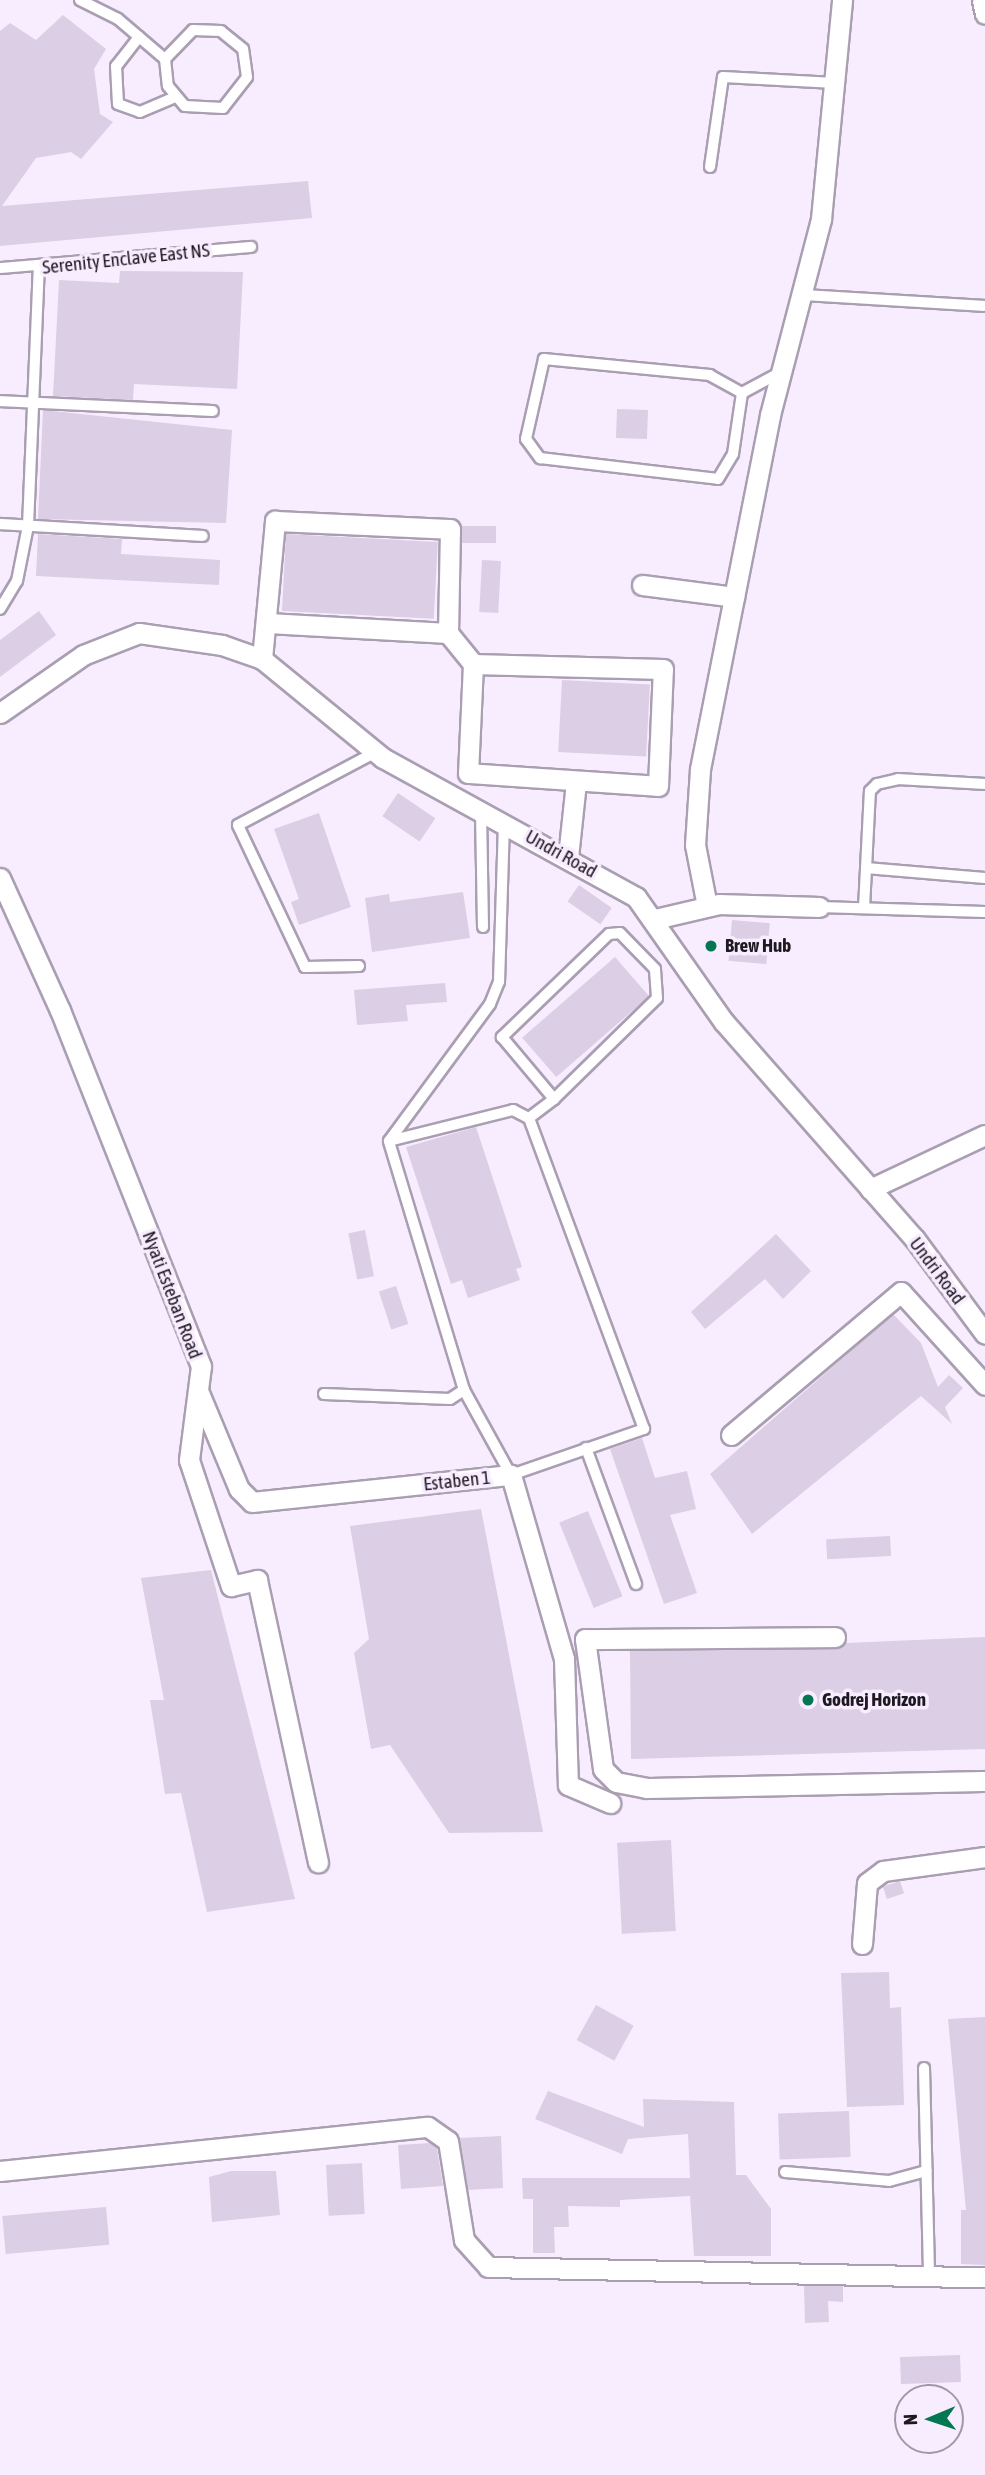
<!DOCTYPE html>
<style>
body{margin:0}
#map{position:relative;width:985px;height:2475px;overflow:hidden;background:#f8edff;font-family:"Asap Condensed",sans-serif}
div>[style]{position:absolute}
.building>*{inset:0;background:#dccee4;transform-origin:0 0}
.roads{filter:drop-shadow(2px 0 #aa9eb2) drop-shadow(-2px 0 #aa9eb2) drop-shadow(0 2px #aa9eb2) drop-shadow(0 -2px #aa9eb2)}
.service>*{height:10px;margin:-5px;padding:0 5px;transform-origin:5px;border-radius:5px;background:#fff}
.minor>*{height:19px;margin:-9.5px;padding:0 9.5px;transform-origin:9.5px;border-radius:9.5px;background:#fff}
.dots>*{width:19px;height:19px;translate:-50% -50%;box-sizing:border-box;border:4px solid #f8edff;border-radius:50%}
span{translate:-50% -50%;white-space:nowrap;text-align:center;line-height:1.15;-webkit-text-stroke:7px #f8edff;paint-order:stroke}
.street-label{font-size:19px;color:#1e1921}
.poi-label{font-size:19px;color:#1e1921;font-weight:700}
.left{translate:0 -50%;text-align:left}
.north{position:absolute;left:894px;top:2384px;width:70px;height:70px;box-sizing:border-box;background:#f8edff;border:2px solid #a198a6;border-radius:50%;rotate:268deg;font-size:19px;font-weight:700;line-height:28px;text-align:center;color:#1e1921}
.north::after{content:'';display:block;margin:auto;width:24px;height:32px;background:#037752;clip-path:polygon(50% 0,100% 100%,50% 72%,0 100%)}
</style>
<div id="map">
<div class="building">
<div style="clip-path:polygon(63px 15px,106px 49px,94px 69px,100px 114px,113px 122px,81px 159px,71px 152px,36px 158px,2px 206px,308px 181px,312px 218px,0 246px,0 31px,10px 23px,36px 40px)"></div>
<div style="clip-path:polygon(120px 271px,243px 272px,237px 389px,134px 384px,133px 400px,53px 396px,59px 280px,119px 283px)"></div>
<div style="left:617px;top:409px;width:31px;height:29px;rotate:2deg"></div>
<div style="clip-path:polygon(43px 410px,232px 430px,226px 523px,38px 519px)"></div>
<div style="left:461px;top:526px;width:35px;height:17px"></div>
<div style="clip-path:polygon(38px 534px,122px 539px,121px 554px,220px 560px,219px 585px,36px 576px)"></div>
<div style="left:286px;top:534px;width:152px;height:77px;rotate:3deg"></div>
<div style="left:482px;top:560px;width:19px;height:52px;rotate:3deg"></div>
<div style="clip-path:polygon(39px 611px,56px 635px,0 677px,0 640px)"></div>
<div style="left:562px;top:680px;width:88px;height:72px;rotate:3deg"></div>
<div style="left:398px;top:793px;width:45px;height:28px;rotate:34deg"></div>
<div style="clip-path:polygon(319px 813px,351px 907px,299px 925px,291px 902px,299px 899px,274px 829px)"></div>
<div style="left:579px;top:885px;width:40px;height:20px;rotate:35deg"></div>
<div style="clip-path:polygon(463px 892px,470px 938px,372px 952px,365px 898px,389px 894px,390px 902px)"></div>
<div style="left:732px;top:920px;width:38px;height:41px;rotate:5deg"></div>
<div style="left:615px;top:957px;width:52px;height:123px;rotate:49deg"></div>
<div style="clip-path:polygon(445px 983px,447px 1002px,406px 1005px,408px 1021px,357px 1025px,354px 990px)"></div>
<div style="clip-path:polygon(476px 1127px,522px 1267px,516px 1269px,520px 1280px,468px 1298px,462px 1280px,451px 1284px,406px 1147px)"></div>
<div style="left:365px;top:1230px;width:47px;height:17px;rotate:79deg"></div>
<div style="clip-path:polygon(776px 1234px,811px 1271px,783px 1299px,765px 1279px,705px 1329px,691px 1312px)"></div>
<div style="left:396px;top:1286px;width:40px;height:18px;rotate:72deg"></div>
<div style="clip-path:polygon(893px 1314px,921px 1343px,938px 1387px,949px 1375px,963px 1388px,945px 1407px,952px 1424px,921px 1396px,752px 1534px,710px 1474px)"></div>
<div style="clip-path:polygon(642px 1438px,655px 1478px,687px 1471px,696px 1509px,670px 1515px,697px 1593px,664px 1604px,610px 1449px)"></div>
<div style="clip-path:polygon(481px 1509px,543px 1832px,449px 1833px,390px 1745px,371px 1749px,354px 1653px,369px 1639px,350px 1526px)"></div>
<div style="left:588px;top:1511px;width:92px;height:31px;rotate:68deg"></div>
<div style="left:890px;top:1536px;width:20px;height:64px;rotate:87deg"></div>
<div style="clip-path:polygon(211px 1570px,295px 1899px,207px 1912px,181px 1793px,165px 1794px,150px 1700px,164px 1700px,141px 1578px)"></div>
<div style="clip-path:polygon(985px 1637px,985px 1749px,631px 1759px,630px 1651px,835px 1649px,846px 1643px)"></div>
<div style="left:671px;top:1840px;width:91px;height:54px;rotate:87deg"></div>
<div style="left:900px;top:1881px;width:13px;height:18px;rotate:72deg"></div>
<div style="clip-path:polygon(889px 1972px,890px 2008px,901px 2007px,904px 2105px,847px 2107px,841px 1973px)"></div>
<div style="left:596px;top:2005px;width:43px;height:40px;rotate:29deg"></div>
<div style="clip-path:polygon(985px 2017px,985px 2265px,961px 2264px,961px 2210px,966px 2210px,948px 2019px)"></div>
<div style="clip-path:polygon(548px 2091px,644px 2127px,643px 2099px,734px 2102px,736px 2175px,746px 2175px,771px 2209px,771px 2256px,694px 2256px,690px 2196px,620px 2200px,620px 2207px,568px 2206px,569px 2227px,554px 2227px,555px 2253px,533px 2253px,533px 2199px,523px 2199px,522px 2178px,690px 2178px,688px 2134px,628px 2139px,622px 2154px,535px 2119px)"></div>
<div style="left:849px;top:2111px;width:46px;height:71px;rotate:88deg"></div>
<div style="clip-path:polygon(501px 2136px,503px 2188px,468px 2190px,460px 2138px)"></div>
<div style="clip-path:polygon(430px 2143px,437px 2148px,443px 2186px,401px 2189px,398px 2145px)"></div>
<div style="left:362px;top:2163px;width:51px;height:36px;rotate:87deg"></div>
<div style="clip-path:polygon(231px 2171px,276px 2171px,280px 2215px,212px 2222px,209px 2177px)"></div>
<div style="left:106px;top:2207px;width:38px;height:104px;rotate:85deg"></div>
<div style="clip-path:polygon(804px 2286px,843px 2286px,843px 2302px,828px 2301px,829px 2322px,805px 2323px)"></div>
<div style="left:960px;top:2355px;width:27px;height:60px;rotate:88deg"></div>
</div>
<div class="roads">
<div class="service">
<div style="left:80px;top:0;width:42px;rotate:26.6deg"></div>
<div style="left:118px;top:19px;width:62px;rotate:40.4deg"></div>
<div style="left:165px;top:59px;width:27px;rotate:84deg"></div>
<div style="left:168px;top:86px;width:26px;rotate:50deg"></div>
<div style="left:185px;top:106px;width:38px;rotate:3deg"></div>
<div style="left:223px;top:108px;width:39px;rotate:-52deg"></div>
<div style="left:247px;top:77px;width:28px;rotate:-98deg"></div>
<div style="left:243px;top:49px;width:28px;rotate:-141deg"></div>
<div style="left:221px;top:31px;width:28px;rotate:-178deg"></div>
<div style="left:193px;top:30px;width:40px;rotate:134deg"></div>
<div style="left:139px;top:37px;width:37px;rotate:128deg"></div>
<div style="left:116px;top:66px;width:38px;rotate:87deg"></div>
<div style="left:118px;top:104px;width:23px;rotate:20deg"></div>
<div style="left:140px;top:112px;width:38px;rotate:-23deg"></div>
<div style="left:710px;top:167px;width:91px;rotate:-81.8deg"></div>
<div style="left:723px;top:77px;width:112px;rotate:3.1deg"></div>
<div style="left:0;top:268px;width:252px;rotate:-4.8deg"></div>
<div style="left:805px;top:295px;width:180px;rotate:3.5deg"></div>
<div style="left:742px;top:393px;width:37px;rotate:-151deg"></div>
<div style="left:710px;top:375px;width:167px;rotate:-174.5deg"></div>
<div style="left:544px;top:359px;width:82px;rotate:102.7deg"></div>
<div style="left:526px;top:439px;width:24px;rotate:54deg"></div>
<div style="left:540px;top:458px;width:179px;rotate:6.7deg"></div>
<div style="left:718px;top:479px;width:29px;rotate:-59deg"></div>
<div style="left:733px;top:454px;width:62px;rotate:-81.6deg"></div>
<div style="left:742px;top:393px;width:44px;rotate:-28.3deg"></div>
<div style="left:0;top:401px;width:213px;rotate:2.7deg"></div>
<div style="left:0;top:524px;width:203px;rotate:3.4deg"></div>
<div style="left:0;top:609px;width:33px;rotate:-59deg"></div>
<div style="left:17px;top:581px;width:56px;rotate:-78.7deg"></div>
<div style="left:28px;top:526px;width:258px;rotate:-87.6deg"></div>
<div style="left:481px;top:812px;width:115px;rotate:89deg"></div>
<div style="left:866px;top:868px;width:119px;rotate:4.8deg"></div>
<div style="left:819px;top:907px;width:166px;rotate:1.7deg"></div>
<div style="left:864px;top:908px;width:117px;rotate:-87.1deg"></div>
<div style="left:870px;top:791px;width:10px;rotate:-45deg"></div>
<div style="left:877px;top:784px;width:22px;rotate:-13deg"></div>
<div style="left:898px;top:779px;width:87px;rotate:3.3deg"></div>
<div style="left:359px;top:966px;width:54px;rotate:178.9deg"></div>
<div style="left:305px;top:967px;width:157px;rotate:-115.3deg"></div>
<div style="left:238px;top:825px;width:156px;rotate:-27.9deg"></div>
<div style="left:393px;top:1140px;width:124px;rotate:-14deg"></div>
<div style="left:513px;top:1110px;width:18px;rotate:27deg"></div>
<div style="left:464px;top:1390px;width:97px;rotate:61.1deg"></div>
<div style="left:511px;top:1475px;width:141px;rotate:-19.1deg"></div>
<div style="left:644px;top:1429px;width:332px;rotate:-110.3deg"></div>
<div style="left:529px;top:1118px;width:31px;rotate:-37deg"></div>
<div style="left:554px;top:1099px;width:144px;rotate:-44.4deg"></div>
<div style="left:657px;top:998px;width:29px;rotate:-94deg"></div>
<div style="left:655px;top:969px;width:50px;rotate:-134.2deg"></div>
<div style="left:620px;top:933px;width:11px;rotate:175deg"></div>
<div style="left:609px;top:934px;width:149px;rotate:136.1deg"></div>
<div style="left:502px;top:1037px;width:81px;rotate:50deg"></div>
<div style="left:324px;top:1394px;width:126px;rotate:2.3deg"></div>
<div style="left:450px;top:1399px;width:17px;rotate:-33deg"></div>
<div style="left:464px;top:1390px;width:260px;rotate:-106.8deg"></div>
<div style="left:389px;top:1141px;width:170px;rotate:-53.6deg"></div>
<div style="left:490px;top:1004px;width:24px;rotate:-68deg"></div>
<div style="left:499px;top:982px;width:160px;rotate:-88.2deg"></div>
<div style="left:586px;top:1448px;width:145px;rotate:69.8deg"></div>
<div style="left:924px;top:2068px;width:207px;rotate:88.6deg"></div>
<div style="left:785px;top:2172px;width:104px;rotate:4.9deg"></div>
<div style="left:889px;top:2181px;width:39px;rotate:-15deg"></div>
</div>
<div class="minor">
<div style="left:982px;top:0;width:14px;rotate:78deg"></div>
<div style="left:642px;top:585px;width:93px;rotate:7.4deg"></div>
<div style="left:268px;top:623px;width:180px;rotate:3.2deg"></div>
<div style="left:262px;top:659px;width:139px;rotate:-84.6deg"></div>
<div style="left:275px;top:521px;width:175px;rotate:2.6deg"></div>
<div style="left:450px;top:529px;width:104px;rotate:91.1deg"></div>
<div style="left:448px;top:633px;width:40px;rotate:51deg"></div>
<div style="left:473px;top:664px;width:109px;rotate:92.6deg"></div>
<div style="left:468px;top:773px;width:190px;rotate:3.9deg"></div>
<div style="left:658px;top:786px;width:117px;rotate:-87.6deg"></div>
<div style="left:663px;top:669px;width:190px;rotate:-178.5deg"></div>
<div style="left:0;top:713px;width:101px;rotate:-34.9deg"></div>
<div style="left:83px;top:655px;width:60px;rotate:-21.4deg"></div>
<div style="left:139px;top:633px;width:84px;rotate:8.2deg"></div>
<div style="left:222px;top:645px;width:42px;rotate:19.3deg"></div>
<div style="left:262px;top:659px;width:156px;rotate:39.3deg"></div>
<div style="left:383px;top:758px;width:289px;rotate:28.8deg"></div>
<div style="left:636px;top:897px;width:153px;rotate:54.9deg"></div>
<div style="left:724px;top:1022px;width:288px;rotate:48.7deg"></div>
<div style="left:914px;top:1238px;width:119px;rotate:53.5deg"></div>
<div style="left:568px;top:857px;width:75px;rotate:-83.9deg"></div>
<div style="left:0;top:878px;width:145px;rotate:65.6deg"></div>
<div style="left:60px;top:1010px;width:383px;rotate:68.4deg"></div>
<div style="left:201px;top:1366px;width:95px;rotate:97.3deg"></div>
<div style="left:189px;top:1460px;width:133px;rotate:71.6deg"></div>
<div style="left:231px;top:1586px;width:27px;rotate:-13deg"></div>
<div style="left:257px;top:1580px;width:289px;rotate:77.8deg"></div>
<div style="left:707px;top:906px;width:62px;rotate:-101.1deg"></div>
<div style="left:695px;top:845px;width:76px;rotate:-86.2deg"></div>
<div style="left:700px;top:769px;width:361px;rotate:-78.8deg"></div>
<div style="left:770px;top:415px;width:203px;rotate:-75.4deg"></div>
<div style="left:821px;top:219px;width:220px;rotate:-84.5deg"></div>
<div style="left:655px;top:919px;width:66px;rotate:-13.2deg"></div>
<div style="left:719px;top:904px;width:100px;rotate:1.7deg"></div>
<div style="left:870px;top:1189px;width:127px;rotate:-25.2deg"></div>
<div style="left:199px;top:1393px;width:104px;rotate:67.4deg"></div>
<div style="left:239px;top:1489px;width:18px;rotate:45deg"></div>
<div style="left:252px;top:1502px;width:260px;rotate:-6deg"></div>
<div style="left:511px;top:1475px;width:191px;rotate:73.9deg"></div>
<div style="left:564px;top:1659px;width:126px;rotate:88.2deg"></div>
<div style="left:568px;top:1785px;width:46px;rotate:23.2deg"></div>
<div style="left:731px;top:1435px;width:222px;rotate:-40.1deg"></div>
<div style="left:901px;top:1292px;width:125px;rotate:47.9deg"></div>
<div style="left:835px;top:1637px;width:250px;rotate:179.5deg"></div>
<div style="left:585px;top:1639px;width:131px;rotate:82.1deg"></div>
<div style="left:603px;top:1769px;width:18px;rotate:45deg"></div>
<div style="left:616px;top:1782px;width:31px;rotate:11deg"></div>
<div style="left:646px;top:1788px;width:339px;rotate:-1.2deg"></div>
<div style="left:862px;top:1944px;width:61px;rotate:-85.3deg"></div>
<div style="left:867px;top:1883px;width:20px;rotate:-37deg"></div>
<div style="left:883px;top:1871px;width:103px;rotate:-7.8deg"></div>
<div style="left:0;top:2171px;width:430px;rotate:-5.9deg"></div>
<div style="left:428px;top:2127px;width:24px;rotate:35deg"></div>
<div style="left:448px;top:2141px;width:100px;rotate:80.8deg"></div>
<div style="left:464px;top:2240px;width:36px;rotate:48deg"></div>
<div style="left:488px;top:2267px;width:497px;rotate:1.2deg"></div>
</div>
</div>
<div class="dots">
<div style="left:711px;top:946px;background:#037752"></div>
<div style="left:808px;top:1700px;background:#037752"></div>
</div>
<div class="street-label">
<span style="left:126px;top:259px;rotate:-6deg">Serenity Enclave East NS</span>
<span style="left:561px;top:854px;rotate:29deg">Undri Road</span>
<span style="left:937px;top:1271px;rotate:53deg">Undri Road</span>
<span style="left:172px;top:1295px;rotate:69deg">Nyati Esteban Road</span>
<span style="left:457px;top:1481px;rotate:-6deg">Estaben 1</span>
</div>
<div class="poi-label">
<span class="left" style="left:725px;top:946px">Brew Hub</span>
<span class="left" style="left:822px;top:1700px">Godrej Horizon</span>
</div>
<div class="north">N</div>
</div>
